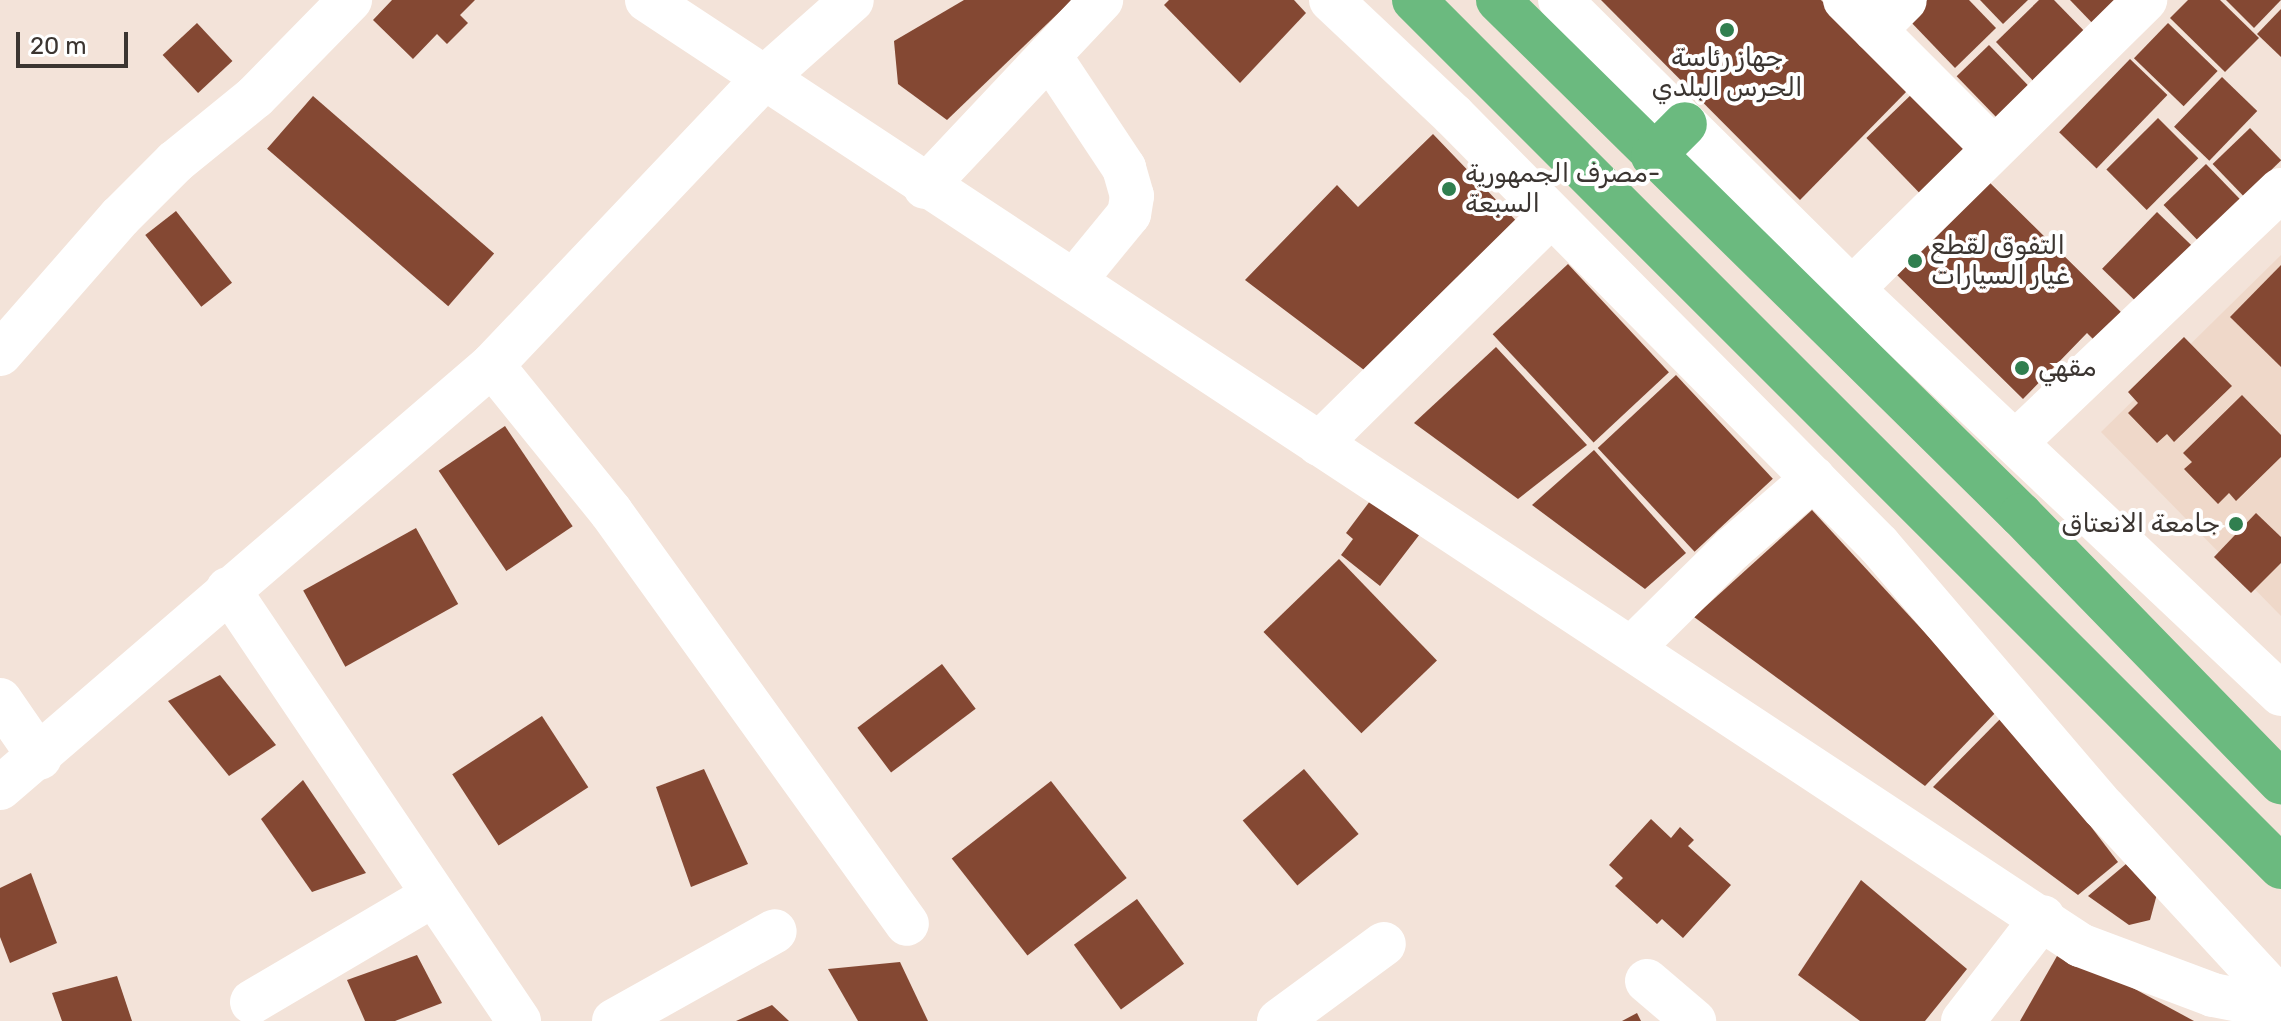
<!DOCTYPE html>
<meta charset="utf-8">
<style>
body{margin:0}
#map{position:relative;width:2281px;height:1021px;overflow:hidden;background:#f3e3d9;font-family:Rubik,Vazirmatn,sans-serif}
div>[style]{position:absolute}
.built>*{inset:0;background:#efd8c9}
.building>*{inset:0;background:#844833;transform-origin:0 0}
.minor>*{height:44px;margin:-22px;padding:0 22px;transform-origin:22px;border-radius:22px;background:#fff}
.highway>*{height:44px;margin:-22px;padding:0 22px;transform-origin:22px;border-radius:22px;background:#6bba7f}
.dots>*{width:22px;height:22px;translate:-50% -50%;box-sizing:border-box;border:4px solid #fff;border-radius:50%}
span{translate:-50% -50%;white-space:nowrap;text-align:center;line-height:1.15;-webkit-text-stroke:8px #fff;paint-order:stroke}
.poi-label{font-size:26px;color:#3b3531}
.left{translate:0 -50%;text-align:left}
.right{translate:-100% -50%;text-align:right}
.scale{position:absolute;left:16px;top:32px;width:112px;height:36px;box-sizing:border-box;border:4px solid #3b3531;border-top:0;padding-left:10px;font-size:24px;line-height:28px;white-space:nowrap;color:#3b3531;-webkit-text-stroke:6px #fff;paint-order:stroke}
</style>
<div id="map">
<div class="built">
<div style="clip-path:polygon(2281px 255px,2281px 616px,2101px 432px)"></div>
</div>
<div class="building">
<div style="clip-path:polygon(392px 0,475px 0,460px 15px,468px 23px,447px 44px,437px 34px,413px 59px,373px 20px)"></div>
<div style="clip-path:polygon(964px 0,1072px 0,947px 120px,898px 84px,894px 41px)"></div>
<div style="clip-path:polygon(1169px 0,1294px 0,1306px 13px,1240px 83px,1164px 5px)"></div>
<div style="clip-path:polygon(1601px 0,1821px 0,1910px 88px,1800px 200px)"></div>
<div style="clip-path:polygon(1927px 0,1969px 0,1996px 28px,1955px 68px,1908px 19px)"></div>
<div style="clip-path:polygon(1980px 0,2028px 0,2003px 24px)"></div>
<div style="clip-path:polygon(2039px 0,2054px 0,2092px 39px,2041px 89px,1996px 42px)"></div>
<div style="clip-path:polygon(2070px 0,2126px 0,2097px 28px)"></div>
<div style="clip-path:polygon(2188px 0,2220px 0,2259px 38px,2225px 72px,2170px 18px)"></div>
<div style="clip-path:polygon(2226px 0,2281px 0,2254px 28px)"></div>
<div style="clip-path:polygon(2281px 9px,2281px 57px,2257px 34px)"></div>
<div style="left:197px;top:23px;width:52px;height:47px;rotate:47deg"></div>
<div style="left:2168px;top:23px;width:69px;height:49px;rotate:44deg"></div>
<div style="left:1989px;top:45px;width:70px;height:45px;rotate:46deg"></div>
<div style="left:2130px;top:59px;width:52px;height:102px;rotate:44deg"></div>
<div style="left:2222px;top:77px;width:49px;height:69px;rotate:44deg"></div>
<div style="left:1916px;top:90px;width:81px;height:69px;rotate:46deg"></div>
<div style="left:313px;top:96px;width:240px;height:70px;rotate:41deg"></div>
<div style="left:2158px;top:118px;width:57px;height:73px;rotate:45deg"></div>
<div style="left:2250px;top:128px;width:45px;height:52px;rotate:46deg"></div>
<div style="clip-path:polygon(1433px 134px,1524px 229px,1372px 376px,1245px 280px,1337px 185px,1358px 207px)"></div>
<div style="left:2206px;top:164px;width:49px;height:59px;rotate:46deg"></div>
<div style="clip-path:polygon(1984px 177px,2124px 315px,2097px 343px,2087px 333px,2023px 399px,1893px 271px)"></div>
<div style="left:176px;top:211px;width:91px;height:39px;rotate:52deg"></div>
<div style="left:2157px;top:212px;width:50px;height:79px;rotate:44deg"></div>
<div style="left:1568px;top:264px;width:148px;height:103px;rotate:47deg"></div>
<div style="clip-path:polygon(2281px 265px,2281px 367px,2230px 317px)"></div>
<div style="clip-path:polygon(2184px 337px,2232px 386px,2174px 442px,2167px 434px,2157px 443px,2128px 413px,2138px 403px,2128px 392px)"></div>
<div style="clip-path:polygon(1496px 347px,1587px 445px,1518px 499px,1414px 423px)"></div>
<div style="left:1676px;top:375px;width:142px;height:107px;rotate:47deg"></div>
<div style="clip-path:polygon(2242px 395px,2281px 435px,2281px 457px,2236px 501px,2229px 493px,2218px 504px,2184px 469px,2192px 462px,2183px 453px)"></div>
<div style="left:505px;top:426px;width:121px;height:80px;rotate:56deg"></div>
<div style="clip-path:polygon(1594px 450px,1686px 553px,1645px 589px,1532px 505px)"></div>
<div style="clip-path:polygon(1376px 493px,1423px 530px,1380px 586px,1341px 555px,1353px 539px,1346px 533px)"></div>
<div style="clip-path:polygon(1812px 510px,1997px 711px,1925px 786px,1694px 617px)"></div>
<div style="clip-path:polygon(2256px 513px,2281px 537px,2281px 563px,2251px 593px,2214px 557px)"></div>
<div style="left:416px;top:528px;width:87px;height:129px;rotate:61deg"></div>
<div style="left:1339px;top:559px;width:141px;height:105px;rotate:46deg"></div>
<div style="left:942px;top:664px;width:56px;height:106px;rotate:53deg"></div>
<div style="clip-path:polygon(220px 675px,276px 745px,229px 776px,168px 701px)"></div>
<div style="clip-path:polygon(2005px 714px,2118px 862px,2078px 895px,1933px 787px)"></div>
<div style="left:542px;top:716px;width:85px;height:107px;rotate:57deg"></div>
<div style="clip-path:polygon(704px 769px,748px 864px,691px 887px,656px 787px)"></div>
<div style="left:1304px;top:769px;width:85px;height:80px;rotate:50deg"></div>
<div style="clip-path:polygon(303px 780px,366px 873px,312px 892px,261px 819px)"></div>
<div style="left:1051px;top:781px;width:123px;height:126px;rotate:52deg"></div>
<div style="clip-path:polygon(1651px 819px,1671px 838px,1680px 827px,1694px 840px,1688px 846px,1731px 885px,1683px 938px,1662px 919px,1657px 924px,1615px 886px,1623px 878px,1609px 865px)"></div>
<div style="clip-path:polygon(2126px 864px,2157px 894px,2150px 920px,2129px 925px,2088px 896px)"></div>
<div style="clip-path:polygon(31px 873px,57px 943px,10px 963px,0 937px,0 888px)"></div>
<div style="clip-path:polygon(1861px 880px,1967px 969px,1925px 1021px,1860px 1021px,1798px 975px)"></div>
<div style="left:1137px;top:899px;width:80px;height:78px;rotate:54deg"></div>
<div style="clip-path:polygon(2061px 949px,2194px 1021px,2020px 1021px)"></div>
<div style="clip-path:polygon(417px 955px,442px 1003px,395px 1021px,365px 1021px,347px 980px)"></div>
<div style="clip-path:polygon(900px 962px,928px 1021px,858px 1021px,828px 969px)"></div>
<div style="clip-path:polygon(117px 976px,132px 1021px,62px 1021px,52px 993px)"></div>
<div style="clip-path:polygon(772px 1005px,789px 1021px,736px 1021px)"></div>
<div style="clip-path:polygon(1637px 1013px,1641px 1021px,1622px 1021px)"></div>
</div>
<div class="minor">
<div style="left:647px;top:0;width:1717px;rotate:33.4deg"></div>
<div style="left:2080px;top:945px;width:142px;rotate:20.6deg"></div>
<div style="left:2213px;top:995px;width:69px;rotate:10.8deg"></div>
<div style="left:1331px;top:0;width:168px;rotate:43.3deg"></div>
<div style="left:1453px;top:115px;width:605px;rotate:45.27deg"></div>
<div style="left:1879px;top:545px;width:346px;rotate:49.5deg"></div>
<div style="left:2104px;top:808px;width:261px;rotate:47.3deg"></div>
<div style="left:1560px;top:0;width:411px;rotate:44.7deg"></div>
<div style="left:1852px;top:289px;width:590px;rotate:43.35deg"></div>
<div style="left:1845px;top:0;width:209px;rotate:45deg"></div>
<div style="left:1875px;top:30px;width:42px;rotate:-45deg"></div>
<div style="left:1049px;top:55px;width:136px;rotate:56.4deg"></div>
<div style="left:1124px;top:168px;width:29px;rotate:74deg"></div>
<div style="left:1132px;top:196px;width:18px;rotate:99deg"></div>
<div style="left:1129px;top:214px;width:87px;rotate:129.4deg"></div>
<div style="left:925px;top:187px;width:257px;rotate:-46.7deg"></div>
<div style="left:1852px;top:289px;width:412px;rotate:-44.6deg"></div>
<div style="left:0;top:354px;width:182px;rotate:-48.8deg"></div>
<div style="left:120px;top:217px;width:78px;rotate:-45deg"></div>
<div style="left:175px;top:162px;width:103px;rotate:-39.1deg"></div>
<div style="left:255px;top:97px;width:136px;rotate:-45.6deg"></div>
<div style="left:492px;top:365px;width:189px;rotate:51deg"></div>
<div style="left:611px;top:512px;width:507px;rotate:54.3deg"></div>
<div style="left:2017px;top:441px;width:364px;rotate:-43.6deg"></div>
<div style="left:1319px;top:444px;width:325px;rotate:-44.6deg"></div>
<div style="left:228px;top:589px;width:521px;rotate:56.04deg"></div>
<div style="left:1632px;top:648px;width:141px;rotate:-44.7deg"></div>
<div style="left:1732px;top:549px;width:108px;rotate:-40.9deg"></div>
<div style="left:0;top:700px;width:70px;rotate:55.4deg"></div>
<div style="left:0;top:788px;width:649px;rotate:-40.69deg"></div>
<div style="left:492px;top:365px;width:393px;rotate:-46.5deg"></div>
<div style="left:762px;top:80px;width:120px;rotate:-41.6deg"></div>
<div style="left:1647px;top:981px;width:62px;rotate:40.4deg"></div>
<div style="left:252px;top:1002px;width:211px;rotate:-30.5deg"></div>
<div style="left:614px;top:1021px;width:184px;rotate:-29.2deg"></div>
<div style="left:1279px;top:1021px;width:130px;rotate:-36.3deg"></div>
<div style="left:1963px;top:1021px;width:131px;rotate:-52.4deg"></div>
</div>
<div class="highway">
<div style="left:1414px;top:0;width:1226px;rotate:45deg"></div>
<div style="left:1498px;top:0;width:734px;rotate:44.56deg"></div>
<div style="left:2021px;top:515px;width:373px;rotate:45.8deg"></div>
<div style="left:1653px;top:156px;width:45px;rotate:-45deg"></div>
</div>
<div class="dots">
<div style="left:1727px;top:30px;background:#307f4f"></div>
<div style="left:1449px;top:189px;background:#307f4f"></div>
<div style="left:1915px;top:261px;background:#307f4f"></div>
<div style="left:2022px;top:368px;background:#307f4f"></div>
<div style="left:2236px;top:524px;background:#307f4f"></div>
</div>
<div class="poi-label">
<span style="left:1727px;top:73px">جهاز رئاسة<br>الحرس البلدي</span>
<span class="left" style="left:1465px;top:189px">مصرف الجمهورية-<br>السبعة</span>
<span class="left" style="left:1931px;top:261px">التفوق لقطع<br>غيار السيارات</span>
<span class="left" style="left:2038px;top:368px">مقهي</span>
<span class="right" style="left:2220px;top:524px">جامعة الانعتاق</span>
</div>
<div class="scale">20 m</div>
</div>
